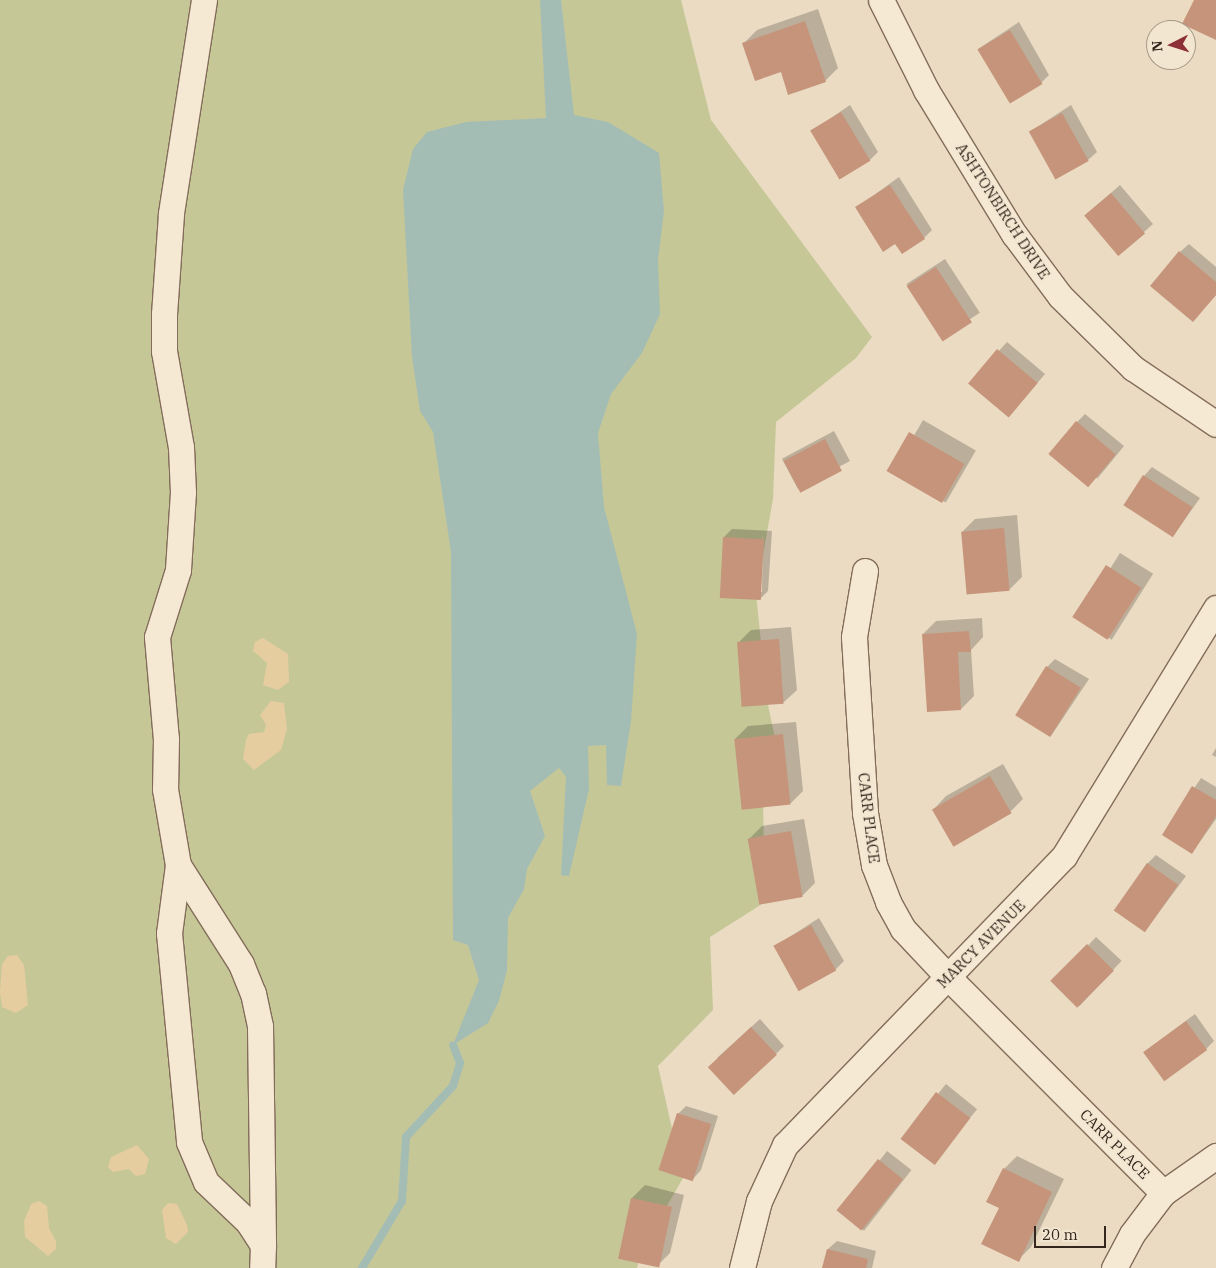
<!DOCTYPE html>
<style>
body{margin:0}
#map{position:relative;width:1216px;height:1268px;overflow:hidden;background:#eadbc2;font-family:"IBM Plex Serif",serif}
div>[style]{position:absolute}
.green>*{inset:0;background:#c5c797}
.sand>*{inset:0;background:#e5cda0}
.water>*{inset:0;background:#a4bdb4}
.shadow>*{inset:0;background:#0003;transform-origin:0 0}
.stream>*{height:8px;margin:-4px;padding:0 4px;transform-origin:4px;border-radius:4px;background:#a4bdb4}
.building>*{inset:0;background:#c6947a;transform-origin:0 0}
.roads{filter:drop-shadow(1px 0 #836d5a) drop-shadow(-1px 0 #836d5a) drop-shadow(0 1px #836d5a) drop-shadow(0 -1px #836d5a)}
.minor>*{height:25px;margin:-12.5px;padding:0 12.5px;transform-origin:12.5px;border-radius:12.5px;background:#f6e9d4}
span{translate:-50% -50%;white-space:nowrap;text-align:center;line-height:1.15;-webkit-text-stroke:4px #f2e6d0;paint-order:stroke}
.street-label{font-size:15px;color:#33261d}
.north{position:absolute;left:1146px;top:20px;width:50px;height:50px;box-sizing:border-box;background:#f2e6d0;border:1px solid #a69988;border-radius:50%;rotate:265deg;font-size:14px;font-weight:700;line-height:20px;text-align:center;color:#33261d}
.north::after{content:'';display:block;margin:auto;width:18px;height:22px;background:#8d2f37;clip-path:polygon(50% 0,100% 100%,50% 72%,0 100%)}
.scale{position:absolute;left:1034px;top:1226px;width:72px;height:22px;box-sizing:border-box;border:2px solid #33261d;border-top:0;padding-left:6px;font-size:15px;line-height:18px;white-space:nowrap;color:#33261d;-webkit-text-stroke:4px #f2e6d0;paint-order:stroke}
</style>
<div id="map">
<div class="green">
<div style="clip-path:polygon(0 0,681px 0,711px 120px,872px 337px,856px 358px,776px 422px,773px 499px,756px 594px,767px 700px,780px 763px,763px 798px,765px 902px,710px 937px,713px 1010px,658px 1066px,683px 1178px,641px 1251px,637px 1268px,0 1268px)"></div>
</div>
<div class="sand">
<div style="clip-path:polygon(263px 638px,288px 654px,289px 682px,278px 690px,263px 685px,267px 663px,253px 651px,255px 642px)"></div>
<div style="clip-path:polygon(271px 701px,284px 703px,287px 729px,281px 750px,254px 770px,243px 759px,246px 740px,249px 734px,264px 732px,266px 725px,260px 715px)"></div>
<div style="clip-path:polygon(17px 955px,24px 965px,28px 1005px,16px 1013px,2px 1007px,0 992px,2px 964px,8px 956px)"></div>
<div style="clip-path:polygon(137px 1145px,149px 1159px,145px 1174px,136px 1176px,129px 1169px,113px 1172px,108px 1167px,111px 1157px)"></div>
<div style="clip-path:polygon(39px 1201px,47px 1206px,49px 1228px,56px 1241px,56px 1249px,48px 1256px,25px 1237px,24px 1221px,31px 1204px)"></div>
<div style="clip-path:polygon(168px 1203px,177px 1204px,187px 1225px,188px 1232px,176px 1244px,166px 1238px,162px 1210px)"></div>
</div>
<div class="water">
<div style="clip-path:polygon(540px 0,561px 0,574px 115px,608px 122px,659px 153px,664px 211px,658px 260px,660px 314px,642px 353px,611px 394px,598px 433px,604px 507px,637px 634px,631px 721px,621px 786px,607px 785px,606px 745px,588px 746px,589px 789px,569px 876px,561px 875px,566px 777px,559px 768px,530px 791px,545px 836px,527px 869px,524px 889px,508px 918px,507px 970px,499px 1001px,488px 1023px,453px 1045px,479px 980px,468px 945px,453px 940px,451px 552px,433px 432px,420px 411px,412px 357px,403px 190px,413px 149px,427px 132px,466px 122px,546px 118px)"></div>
</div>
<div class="shadow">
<div style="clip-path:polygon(818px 9px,838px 68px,825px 81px,781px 70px,744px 43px,757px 30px)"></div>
<div style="clip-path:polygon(1019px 22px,1049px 75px,1041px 83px,978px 49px)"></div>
<div style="clip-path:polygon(850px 105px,878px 152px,870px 160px,812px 131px)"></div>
<div style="clip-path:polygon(1071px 105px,1097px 152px,1088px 160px,1031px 131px)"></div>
<div style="clip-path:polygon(899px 177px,932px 230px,924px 238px,896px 242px,856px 208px)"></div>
<div style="clip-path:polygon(1120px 185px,1153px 224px,1118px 255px,1094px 208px)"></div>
<div style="clip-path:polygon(1189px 244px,1216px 267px,1216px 295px,1193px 321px,1180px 252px)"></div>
<div style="left:945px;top:259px;width:64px;height:46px;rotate:57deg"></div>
<div style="clip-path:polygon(1007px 342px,1045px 374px,1017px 407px,970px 383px)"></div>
<div style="clip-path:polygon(1085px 414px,1124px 446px,1097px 479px,1077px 422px)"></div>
<div style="left:923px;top:420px;width:61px;height:60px;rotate:30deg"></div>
<div style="left:834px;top:431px;width:34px;height:59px;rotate:62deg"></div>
<div style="clip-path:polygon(1152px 467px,1200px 498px,1174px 535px,1144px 476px)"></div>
<div style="clip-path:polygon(1017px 515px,1022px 577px,1009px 590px,962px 532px,975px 519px)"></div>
<div style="clip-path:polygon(evenodd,732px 529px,772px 531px,768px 591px,760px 599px,724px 537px,732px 529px,763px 533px,762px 592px,759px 592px,763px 533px)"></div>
<div style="left:1120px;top:553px;width:39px;height:78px;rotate:32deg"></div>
<div style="clip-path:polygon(982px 618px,983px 637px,971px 650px,974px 696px,961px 709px,923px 634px,936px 621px)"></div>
<div style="clip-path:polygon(791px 627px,797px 690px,784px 702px,744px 706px,738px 643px,751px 630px)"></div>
<div style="clip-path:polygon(1055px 659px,1089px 679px,1051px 736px,1047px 667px)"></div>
<div style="clip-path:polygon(796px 722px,803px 791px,790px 804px,735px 739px,748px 726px)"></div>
<div style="clip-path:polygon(1216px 748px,1216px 757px,1212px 755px)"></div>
<div style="clip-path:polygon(1003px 764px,1023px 799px,1010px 812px,934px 809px,946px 796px)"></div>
<div style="clip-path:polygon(1201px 778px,1216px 787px,1216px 819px,1192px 853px,1163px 835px)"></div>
<div style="clip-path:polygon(804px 819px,815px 883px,802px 896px,749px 839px,762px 826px)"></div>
<div style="clip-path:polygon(1156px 855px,1186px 876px,1145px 931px,1147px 864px)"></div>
<div style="clip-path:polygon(819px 918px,844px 961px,835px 970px,774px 947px)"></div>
<div style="left:1096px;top:937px;width:35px;height:62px;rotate:43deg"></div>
<div style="clip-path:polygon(1195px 1014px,1214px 1041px,1206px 1049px,1144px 1052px)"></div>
<div style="clip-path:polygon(760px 1019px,784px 1046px,776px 1054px,717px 1058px)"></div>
<div style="left:946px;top:1084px;width:40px;height:70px;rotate:39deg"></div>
<div style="clip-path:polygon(686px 1106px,718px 1116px,701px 1170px,693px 1179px,678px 1114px)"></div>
<div style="left:887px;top:1151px;width:31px;height:77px;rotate:38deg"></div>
<div style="clip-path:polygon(1017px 1156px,1064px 1179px,1031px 1247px,1018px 1260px,1001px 1207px,1004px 1169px)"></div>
<div style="clip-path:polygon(645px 1185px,684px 1195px,670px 1253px,657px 1266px,632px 1198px)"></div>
<div style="clip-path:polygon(837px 1241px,876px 1251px,872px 1268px,824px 1268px,828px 1249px)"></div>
</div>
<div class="stream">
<div style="left:362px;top:1268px;width:78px;rotate:-59.2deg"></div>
<div style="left:402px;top:1201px;width:64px;rotate:-86.4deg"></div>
<div style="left:406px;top:1137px;width:69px;rotate:-47.3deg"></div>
<div style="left:453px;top:1086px;width:24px;rotate:-73deg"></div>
<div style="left:460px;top:1063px;width:19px;rotate:-111deg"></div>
</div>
<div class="building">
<div style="clip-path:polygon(1194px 0,1216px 0,1216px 40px,1182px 24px)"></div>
<div style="clip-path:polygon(805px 21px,826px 82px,788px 95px,781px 72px,755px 81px,742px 43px)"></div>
<div style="left:1010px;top:30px;width:63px;height:38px;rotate:59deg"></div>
<div style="left:841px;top:112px;width:57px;height:36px;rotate:59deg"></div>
<div style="left:1062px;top:113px;width:55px;height:38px;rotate:61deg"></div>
<div style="clip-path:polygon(890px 185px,925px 239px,902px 254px,895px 244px,883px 252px,855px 207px)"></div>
<div style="left:1111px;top:193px;width:53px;height:35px;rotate:50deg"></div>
<div style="clip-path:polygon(1179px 251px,1216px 282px,1216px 295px,1193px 322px,1150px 286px)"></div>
<div style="left:936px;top:267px;width:66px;height:35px;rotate:57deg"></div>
<div style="left:997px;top:349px;width:53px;height:45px;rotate:40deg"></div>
<div style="left:1076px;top:421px;width:52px;height:43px;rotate:40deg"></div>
<div style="left:909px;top:432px;width:64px;height:45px;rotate:30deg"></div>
<div style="left:825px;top:439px;width:36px;height:47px;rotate:62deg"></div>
<div style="left:1143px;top:475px;width:59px;height:36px;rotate:33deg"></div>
<div style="left:1004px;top:528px;width:63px;height:43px;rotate:85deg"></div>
<div style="left:723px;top:537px;width:41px;height:61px;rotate:3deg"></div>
<div style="left:1106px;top:565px;width:42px;height:62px;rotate:33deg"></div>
<div style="clip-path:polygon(969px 631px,971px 652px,958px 652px,961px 710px,927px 712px,922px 634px)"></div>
<div style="left:779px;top:639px;width:65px;height:42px;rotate:86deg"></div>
<div style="left:1046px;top:666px;width:41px;height:58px;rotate:32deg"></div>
<div style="left:783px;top:734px;width:71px;height:49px;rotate:84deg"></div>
<div style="left:990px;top:776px;width:43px;height:67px;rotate:60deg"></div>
<div style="clip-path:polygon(1192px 786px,1216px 800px,1216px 816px,1192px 854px,1162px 835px)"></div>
<div style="left:791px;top:831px;width:67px;height:44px;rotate:80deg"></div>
<div style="left:1147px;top:863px;width:38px;height:58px;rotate:35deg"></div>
<div style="left:811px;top:925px;width:52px;height:43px;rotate:61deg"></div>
<div style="left:1087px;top:944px;width:38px;height:52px;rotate:45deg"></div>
<div style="left:1186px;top:1021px;width:36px;height:53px;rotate:54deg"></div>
<div style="left:751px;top:1027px;width:38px;height:59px;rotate:47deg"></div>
<div style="left:936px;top:1092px;width:43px;height:59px;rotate:37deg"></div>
<div style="left:677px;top:1113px;width:36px;height:60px;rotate:18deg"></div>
<div style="left:878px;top:1159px;width:32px;height:66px;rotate:39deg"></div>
<div style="clip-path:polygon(1003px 1168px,1052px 1192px,1019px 1262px,981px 1244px,999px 1208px,986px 1202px)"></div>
<div style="left:631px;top:1198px;width:42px;height:62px;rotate:12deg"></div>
<div style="clip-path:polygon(827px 1249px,868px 1259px,866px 1268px,822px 1268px)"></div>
</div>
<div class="roads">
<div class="minor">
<div style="left:204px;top:0;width:217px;rotate:98.8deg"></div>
<div style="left:171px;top:214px;width:100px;rotate:94deg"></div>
<div style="left:164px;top:314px;width:37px;rotate:90deg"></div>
<div style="left:164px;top:351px;width:97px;rotate:80deg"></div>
<div style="left:181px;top:447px;width:45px;rotate:87.5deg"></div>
<div style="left:183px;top:492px;width:78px;rotate:93.7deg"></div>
<div style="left:178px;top:570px;width:70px;rotate:107.4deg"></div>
<div style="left:157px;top:637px;width:102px;rotate:85deg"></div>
<div style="left:166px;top:739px;width:50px;rotate:91.1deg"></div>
<div style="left:165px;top:789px;width:77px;rotate:80.3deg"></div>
<div style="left:178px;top:865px;width:69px;rotate:97.5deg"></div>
<div style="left:169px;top:933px;width:210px;rotate:84.5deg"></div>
<div style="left:189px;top:1142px;width:43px;rotate:67deg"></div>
<div style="left:206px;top:1182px;width:58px;rotate:43.6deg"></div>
<div style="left:248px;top:1222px;width:27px;rotate:57deg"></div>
<div style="left:263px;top:1245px;width:23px;rotate:92deg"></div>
<div style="left:881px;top:0;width:101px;rotate:63.4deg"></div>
<div style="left:926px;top:90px;width:169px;rotate:58.6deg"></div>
<div style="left:1014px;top:234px;width:77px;rotate:53.4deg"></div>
<div style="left:1060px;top:296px;width:103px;rotate:44.6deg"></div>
<div style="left:1133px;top:368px;width:100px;rotate:34deg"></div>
<div style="left:865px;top:571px;width:67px;rotate:99.5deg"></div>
<div style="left:854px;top:637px;width:176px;rotate:86.4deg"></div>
<div style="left:865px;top:813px;width:53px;rotate:80.2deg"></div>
<div style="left:874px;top:865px;width:40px;rotate:69deg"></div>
<div style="left:888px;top:902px;width:31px;rotate:61deg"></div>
<div style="left:903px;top:929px;width:66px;rotate:46.8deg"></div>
<div style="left:948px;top:977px;width:305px;rotate:45.1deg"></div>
<div style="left:178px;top:865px;width:117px;rotate:57.5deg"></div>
<div style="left:241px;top:964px;width:31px;rotate:68deg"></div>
<div style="left:253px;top:993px;width:34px;rotate:78deg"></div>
<div style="left:260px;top:1026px;width:219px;rotate:89.2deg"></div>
<div style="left:742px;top:1268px;width:69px;rotate:-75.8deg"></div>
<div style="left:759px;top:1201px;width:62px;rotate:-65.1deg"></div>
<div style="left:785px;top:1145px;width:402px;rotate:-46deg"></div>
<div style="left:1064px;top:856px;width:291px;rotate:-58.5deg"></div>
<div style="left:1114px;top:1268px;width:38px;rotate:-62deg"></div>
<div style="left:1132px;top:1234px;width:51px;rotate:-52.9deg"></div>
<div style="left:1163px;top:1193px;width:65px;rotate:-34.9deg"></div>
</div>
</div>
<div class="street-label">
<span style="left:1003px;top:211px;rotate:57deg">ASHTONBIRCH DRIVE</span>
<span style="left:869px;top:818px;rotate:83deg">CARR PLACE</span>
<span style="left:981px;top:944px;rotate:-45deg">MARCY AVENUE</span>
<span style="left:1115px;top:1144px;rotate:45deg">CARR PLACE</span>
</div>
<div class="north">N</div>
<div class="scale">20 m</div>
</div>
